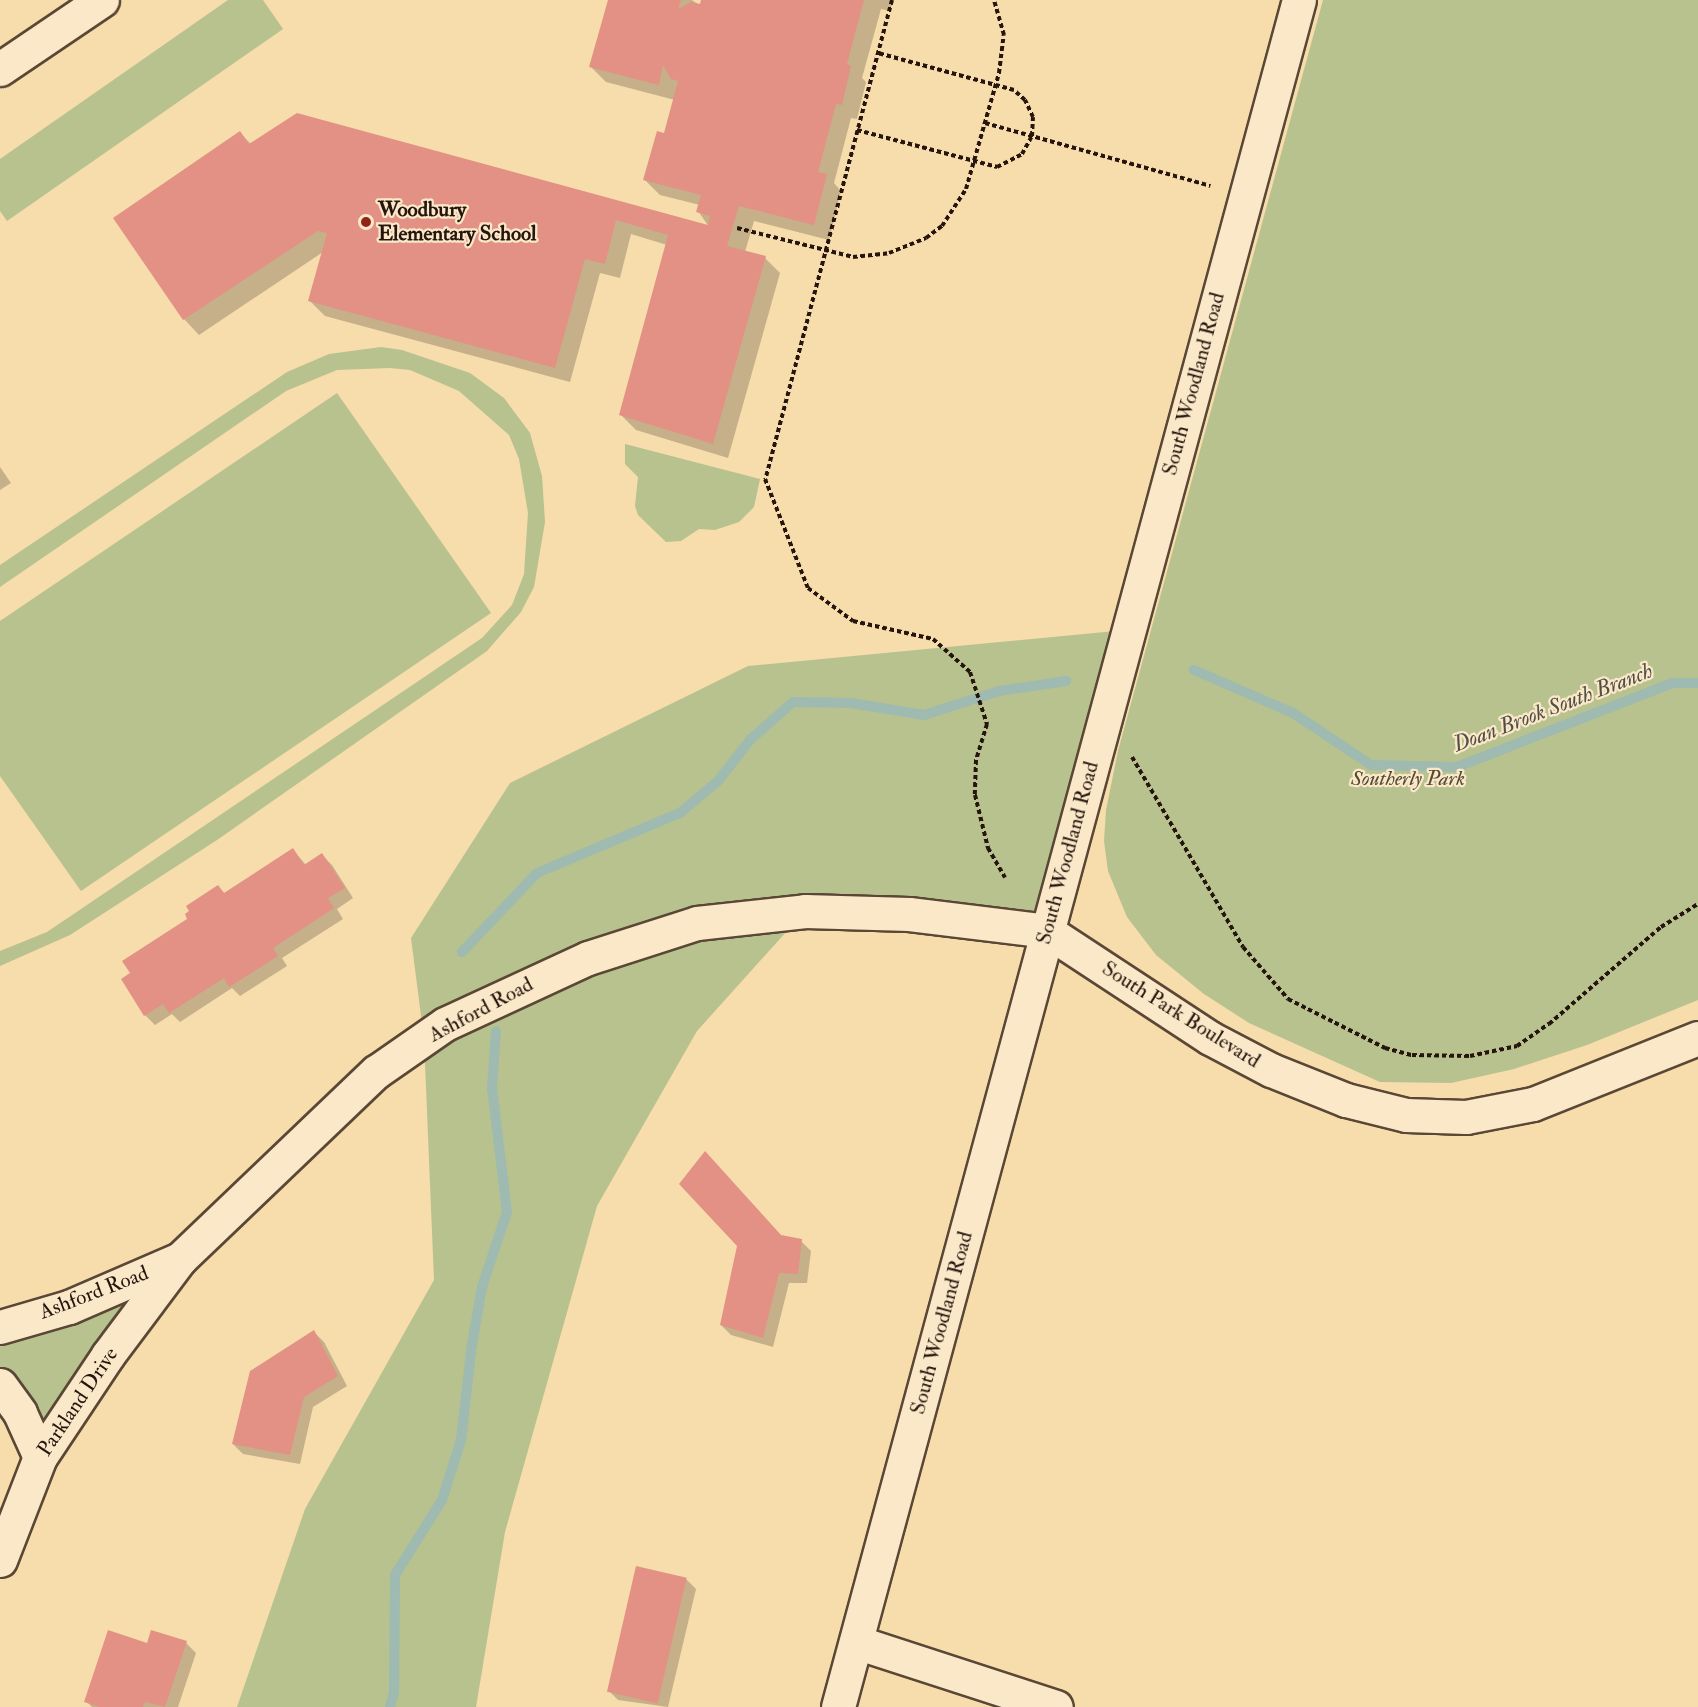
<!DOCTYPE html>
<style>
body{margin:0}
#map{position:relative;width:1698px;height:1707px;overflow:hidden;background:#f7dcac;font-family:"IM FELL Double Pica",serif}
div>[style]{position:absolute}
.green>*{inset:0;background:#b7c28e}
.shadow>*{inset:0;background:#0003}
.stream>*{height:10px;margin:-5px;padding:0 5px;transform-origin:5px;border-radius:5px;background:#9ebab1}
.building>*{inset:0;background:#e29184;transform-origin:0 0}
.path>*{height:4px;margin-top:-2px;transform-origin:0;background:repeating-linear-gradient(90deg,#26150d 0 4.5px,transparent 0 7.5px)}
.roads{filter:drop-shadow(2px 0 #5a4735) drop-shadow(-2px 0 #5a4735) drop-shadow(0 2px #5a4735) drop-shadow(0 -2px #5a4735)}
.minor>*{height:33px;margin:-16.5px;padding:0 16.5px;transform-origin:16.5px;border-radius:16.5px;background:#fae8c9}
.dots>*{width:16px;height:16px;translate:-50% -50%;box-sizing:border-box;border:3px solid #fae8c9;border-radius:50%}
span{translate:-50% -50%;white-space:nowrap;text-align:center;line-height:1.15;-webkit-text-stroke:4.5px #fae8c9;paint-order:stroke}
.poi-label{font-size:21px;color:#26150d;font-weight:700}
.left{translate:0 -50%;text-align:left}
.street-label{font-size:21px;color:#26150d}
.park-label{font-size:21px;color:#524934;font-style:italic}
.water-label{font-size:22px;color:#504f46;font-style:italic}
</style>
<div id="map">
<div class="green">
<div style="clip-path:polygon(228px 0,263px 0,283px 29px,7px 221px,0 211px,0 159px)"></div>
<div style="clip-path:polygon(1323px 0,1698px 0,1698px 1000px,1587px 1045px,1514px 1069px,1451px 1083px,1380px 1082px,1249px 1023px,1204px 994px,1156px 955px,1127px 917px,1108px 871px,1104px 841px,1106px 810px,1118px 751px)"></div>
<div style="clip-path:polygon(381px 347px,402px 350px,470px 373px,504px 398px,530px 433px,542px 476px,545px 522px,534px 587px,521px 612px,487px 651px,217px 840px,70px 935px,0 966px,0 951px,47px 932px,482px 638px,512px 605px,524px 574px,528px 513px,519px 459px,509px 435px,459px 391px,410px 370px,390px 368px,337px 370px,286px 391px,0 587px,0 565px,287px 372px,329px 354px)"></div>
<div style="clip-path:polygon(337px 393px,491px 613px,81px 891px,0 776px,0 621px)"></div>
<div style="clip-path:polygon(625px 444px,760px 479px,754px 507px,739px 522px,715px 530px,699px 529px,681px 541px,666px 542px,638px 515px,635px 506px,638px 477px,625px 464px)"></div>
<div style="clip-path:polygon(1126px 630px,1047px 931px,805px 911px,697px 1031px,597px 1206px,505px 1532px,476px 1707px,237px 1707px,305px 1509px,434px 1280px,424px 1039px,411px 938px,510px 783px,748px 666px)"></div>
<div style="clip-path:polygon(180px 1259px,40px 1457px,0 1385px,0 1327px)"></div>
</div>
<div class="shadow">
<div style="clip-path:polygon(609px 0,692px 0,701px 6px,703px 0,893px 0,890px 11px,881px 9px,862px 78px,866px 82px,857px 119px,851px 118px,834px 183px,841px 191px,829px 240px,754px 221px,745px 252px,765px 258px,780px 273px,728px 458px,636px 430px,620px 414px,667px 245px,631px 234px,620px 278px,600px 273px,570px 382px,325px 316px,310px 301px,323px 252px,199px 335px,184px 319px,240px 133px,251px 144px,709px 227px,698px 211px,700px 205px,660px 195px,645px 180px,665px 134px,675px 100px,606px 82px,591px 67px)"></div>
<div style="clip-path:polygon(0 467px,11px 483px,0 490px)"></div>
<div style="clip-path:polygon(293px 850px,306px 865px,322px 855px,332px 865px,353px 898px,337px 909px,343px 919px,282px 958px,287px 966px,240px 996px,232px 988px,180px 1022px,172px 1014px,155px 1025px,145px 1015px,189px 919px,218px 887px,225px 894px)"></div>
<div style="clip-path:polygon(801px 1241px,811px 1251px,807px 1283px,789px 1283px,773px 1347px,731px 1335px,721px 1325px)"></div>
<div style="clip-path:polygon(314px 1332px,324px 1342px,347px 1386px,313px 1407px,300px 1464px,243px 1454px,233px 1444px)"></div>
<div style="clip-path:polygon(686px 1579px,696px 1589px,668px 1707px,618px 1700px,608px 1690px)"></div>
<div style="clip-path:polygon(186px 1643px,196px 1653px,178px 1707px,92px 1707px,86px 1701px,148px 1645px)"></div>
</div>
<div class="stream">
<div style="left:1194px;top:670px;width:108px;rotate:23.5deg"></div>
<div style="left:1293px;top:713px;width:94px;rotate:33.7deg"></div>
<div style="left:1371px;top:765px;width:86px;rotate:1.3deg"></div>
<div style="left:1457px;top:767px;width:232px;rotate:-21.3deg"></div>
<div style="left:1673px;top:683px;width:25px"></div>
<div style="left:462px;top:952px;width:109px;rotate:-46.5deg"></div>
<div style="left:537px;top:873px;width:155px;rotate:-22.8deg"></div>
<div style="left:680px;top:813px;width:50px;rotate:-40.1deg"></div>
<div style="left:718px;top:781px;width:52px;rotate:-52deg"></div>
<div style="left:750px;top:740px;width:57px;rotate:-41.5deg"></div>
<div style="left:793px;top:702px;width:58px;rotate:1deg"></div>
<div style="left:851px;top:703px;width:74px;rotate:9.3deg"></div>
<div style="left:924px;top:715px;width:79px;rotate:-17.7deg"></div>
<div style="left:999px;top:691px;width:68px;rotate:-8.5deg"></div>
<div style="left:390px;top:1707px;width:16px;rotate:-75deg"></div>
<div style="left:394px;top:1692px;width:117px;rotate:-89.5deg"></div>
<div style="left:395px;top:1575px;width:89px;rotate:-57.9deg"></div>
<div style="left:442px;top:1500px;width:63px;rotate:-72.4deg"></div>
<div style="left:461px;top:1440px;width:97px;rotate:-83.5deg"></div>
<div style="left:472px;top:1344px;width:58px;rotate:-80deg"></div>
<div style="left:482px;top:1287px;width:79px;rotate:-71.6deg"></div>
<div style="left:507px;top:1212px;width:125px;rotate:-96.9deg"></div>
<div style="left:492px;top:1088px;width:57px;rotate:-86deg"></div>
</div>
<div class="building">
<div style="clip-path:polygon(608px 0,681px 0,678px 9px,691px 2px,700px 4px,701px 0,864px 0,847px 64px,851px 66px,842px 105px,836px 104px,818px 172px,827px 174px,814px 225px,739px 206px,727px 246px,766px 256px,713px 444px,619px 415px,668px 235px,616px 220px,605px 264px,585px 259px,555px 368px,308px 301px,327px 233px,318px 231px,183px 320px,113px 218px,240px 131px,249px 144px,297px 113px,708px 225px,710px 216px,696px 212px,701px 195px,643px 180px,657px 131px,664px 133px,678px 81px,671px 79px,663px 65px,659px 85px,589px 67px)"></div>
<div style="clip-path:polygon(293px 848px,304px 865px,322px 853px,345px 888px,328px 898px,334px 908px,273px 948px,278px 956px,229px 987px,224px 978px,169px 1013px,163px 1004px,144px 1016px,121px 979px,130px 973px,122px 961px,187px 919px,185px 914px,189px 911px,186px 906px,218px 885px,224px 893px)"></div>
<div style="clip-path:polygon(705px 1151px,781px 1235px,802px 1239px,798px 1274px,779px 1273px,763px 1338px,720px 1325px,737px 1246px,679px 1184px)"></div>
<div style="clip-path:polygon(314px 1330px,338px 1376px,304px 1397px,290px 1455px,232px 1444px,250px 1371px)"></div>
<div style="left:636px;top:1566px;width:52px;height:129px;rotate:13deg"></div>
<div style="clip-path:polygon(108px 1630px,147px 1643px,151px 1630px,187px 1641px,165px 1707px,145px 1702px,143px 1707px,100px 1707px,84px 1702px)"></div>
</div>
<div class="path">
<div style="left:892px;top:0;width:496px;rotate:104.8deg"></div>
<div style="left:765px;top:479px;width:117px;rotate:68.5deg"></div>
<div style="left:808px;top:588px;width:56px;rotate:36.3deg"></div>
<div style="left:853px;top:621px;width:82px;rotate:12.7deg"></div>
<div style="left:933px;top:639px;width:50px;rotate:41.7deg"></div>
<div style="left:970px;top:672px;width:55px;rotate:71.9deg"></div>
<div style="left:987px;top:724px;width:38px;rotate:107deg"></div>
<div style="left:976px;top:760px;width:35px;rotate:92deg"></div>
<div style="left:975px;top:795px;width:55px;rotate:76.2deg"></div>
<div style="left:988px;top:848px;width:34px;rotate:60deg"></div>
<div style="left:985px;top:123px;width:234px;rotate:15.6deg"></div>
<div style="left:857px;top:130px;width:145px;rotate:14.8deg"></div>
<div style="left:997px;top:167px;width:28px;rotate:-27deg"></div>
<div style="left:1022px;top:154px;width:21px;rotate:-61deg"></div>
<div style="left:1032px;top:136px;width:19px;rotate:-87deg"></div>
<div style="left:1033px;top:117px;width:19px;rotate:-115deg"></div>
<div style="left:1025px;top:100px;width:15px;rotate:-138deg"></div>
<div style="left:1014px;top:90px;width:141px;rotate:-164.8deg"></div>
<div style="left:737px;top:228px;width:120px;rotate:14deg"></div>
<div style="left:853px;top:257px;width:36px;rotate:-6deg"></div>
<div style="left:889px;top:253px;width:40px;rotate:-22deg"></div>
<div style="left:926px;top:238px;width:20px;rotate:-37deg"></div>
<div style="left:942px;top:226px;width:44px;rotate:-57deg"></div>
<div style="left:966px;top:189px;width:121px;rotate:-74.1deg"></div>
<div style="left:999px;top:73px;width:38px;rotate:-83deg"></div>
<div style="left:1004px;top:35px;width:36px;rotate:-106deg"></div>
<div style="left:1132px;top:757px;width:220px;rotate:59.7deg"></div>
<div style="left:1243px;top:947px;width:69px;rotate:49.1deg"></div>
<div style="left:1288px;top:999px;width:109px;rotate:26.8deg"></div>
<div style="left:1385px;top:1048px;width:28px;rotate:15deg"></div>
<div style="left:1412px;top:1055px;width:58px;rotate:1deg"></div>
<div style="left:1470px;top:1056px;width:48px;rotate:-12deg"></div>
<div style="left:1517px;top:1046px;width:39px;rotate:-35deg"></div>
<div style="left:1549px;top:1024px;width:148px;rotate:-40.9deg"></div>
<div style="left:1661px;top:927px;width:44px;rotate:-31.9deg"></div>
</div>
<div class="roads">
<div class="minor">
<div style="left:0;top:69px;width:123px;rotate:-34.1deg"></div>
<div style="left:0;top:1327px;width:72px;rotate:-16.2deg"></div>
<div style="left:69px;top:1307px;width:121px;rotate:-23.4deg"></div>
<div style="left:180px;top:1259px;width:271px;rotate:-43.7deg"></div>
<div style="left:376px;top:1072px;width:84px;rotate:-34.8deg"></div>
<div style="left:445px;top:1024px;width:157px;rotate:-24.8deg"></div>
<div style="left:588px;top:958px;width:114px;rotate:-17.8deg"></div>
<div style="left:697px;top:923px;width:109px;rotate:-6.3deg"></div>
<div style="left:805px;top:911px;width:104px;rotate:1.7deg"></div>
<div style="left:909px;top:914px;width:139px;rotate:7deg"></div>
<div style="left:1047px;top:931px;width:195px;rotate:33.3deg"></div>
<div style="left:1210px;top:1038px;width:69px;rotate:27.7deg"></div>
<div style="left:1271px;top:1070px;width:81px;rotate:21.8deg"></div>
<div style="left:1346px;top:1100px;width:62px;rotate:14deg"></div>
<div style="left:1406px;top:1115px;width:60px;rotate:1.9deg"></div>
<div style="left:1466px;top:1117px;width:68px;rotate:-11deg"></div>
<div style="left:1533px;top:1104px;width:178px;rotate:-21.8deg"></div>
<div style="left:0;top:1385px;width:34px;rotate:54deg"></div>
<div style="left:20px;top:1413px;width:48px;rotate:65.6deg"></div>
<div style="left:0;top:1560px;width:110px;rotate:-68.8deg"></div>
<div style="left:40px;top:1457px;width:123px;rotate:-56.3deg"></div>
<div style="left:108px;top:1355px;width:119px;rotate:-53.2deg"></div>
<div style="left:856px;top:1642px;width:210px;rotate:18deg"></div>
<div style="left:838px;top:1707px;width:1768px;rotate:-74.89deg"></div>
</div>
</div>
<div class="dots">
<div style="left:366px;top:222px;background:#8f2418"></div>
</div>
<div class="poi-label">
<span class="left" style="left:378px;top:222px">Woodbury<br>Elementary School</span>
</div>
<div class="street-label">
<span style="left:1194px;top:384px;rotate:-75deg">South Woodland Road</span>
<span style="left:1068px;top:853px;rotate:-75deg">South Woodland Road</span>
<span style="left:481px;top:1010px;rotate:-28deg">Ashford Road</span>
<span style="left:1181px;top:1015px;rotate:32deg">South Park Boulevard</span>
<span style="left:94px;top:1293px;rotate:-21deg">Ashford Road</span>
<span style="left:942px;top:1323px;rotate:-75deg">South Woodland Road</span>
<span style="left:78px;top:1402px;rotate:-56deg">Parkland Drive</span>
</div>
<div class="park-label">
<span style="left:1408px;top:779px">Southerly Park</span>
</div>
<div class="water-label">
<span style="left:1553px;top:708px;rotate:-21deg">Doan Brook South Branch</span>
</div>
</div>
